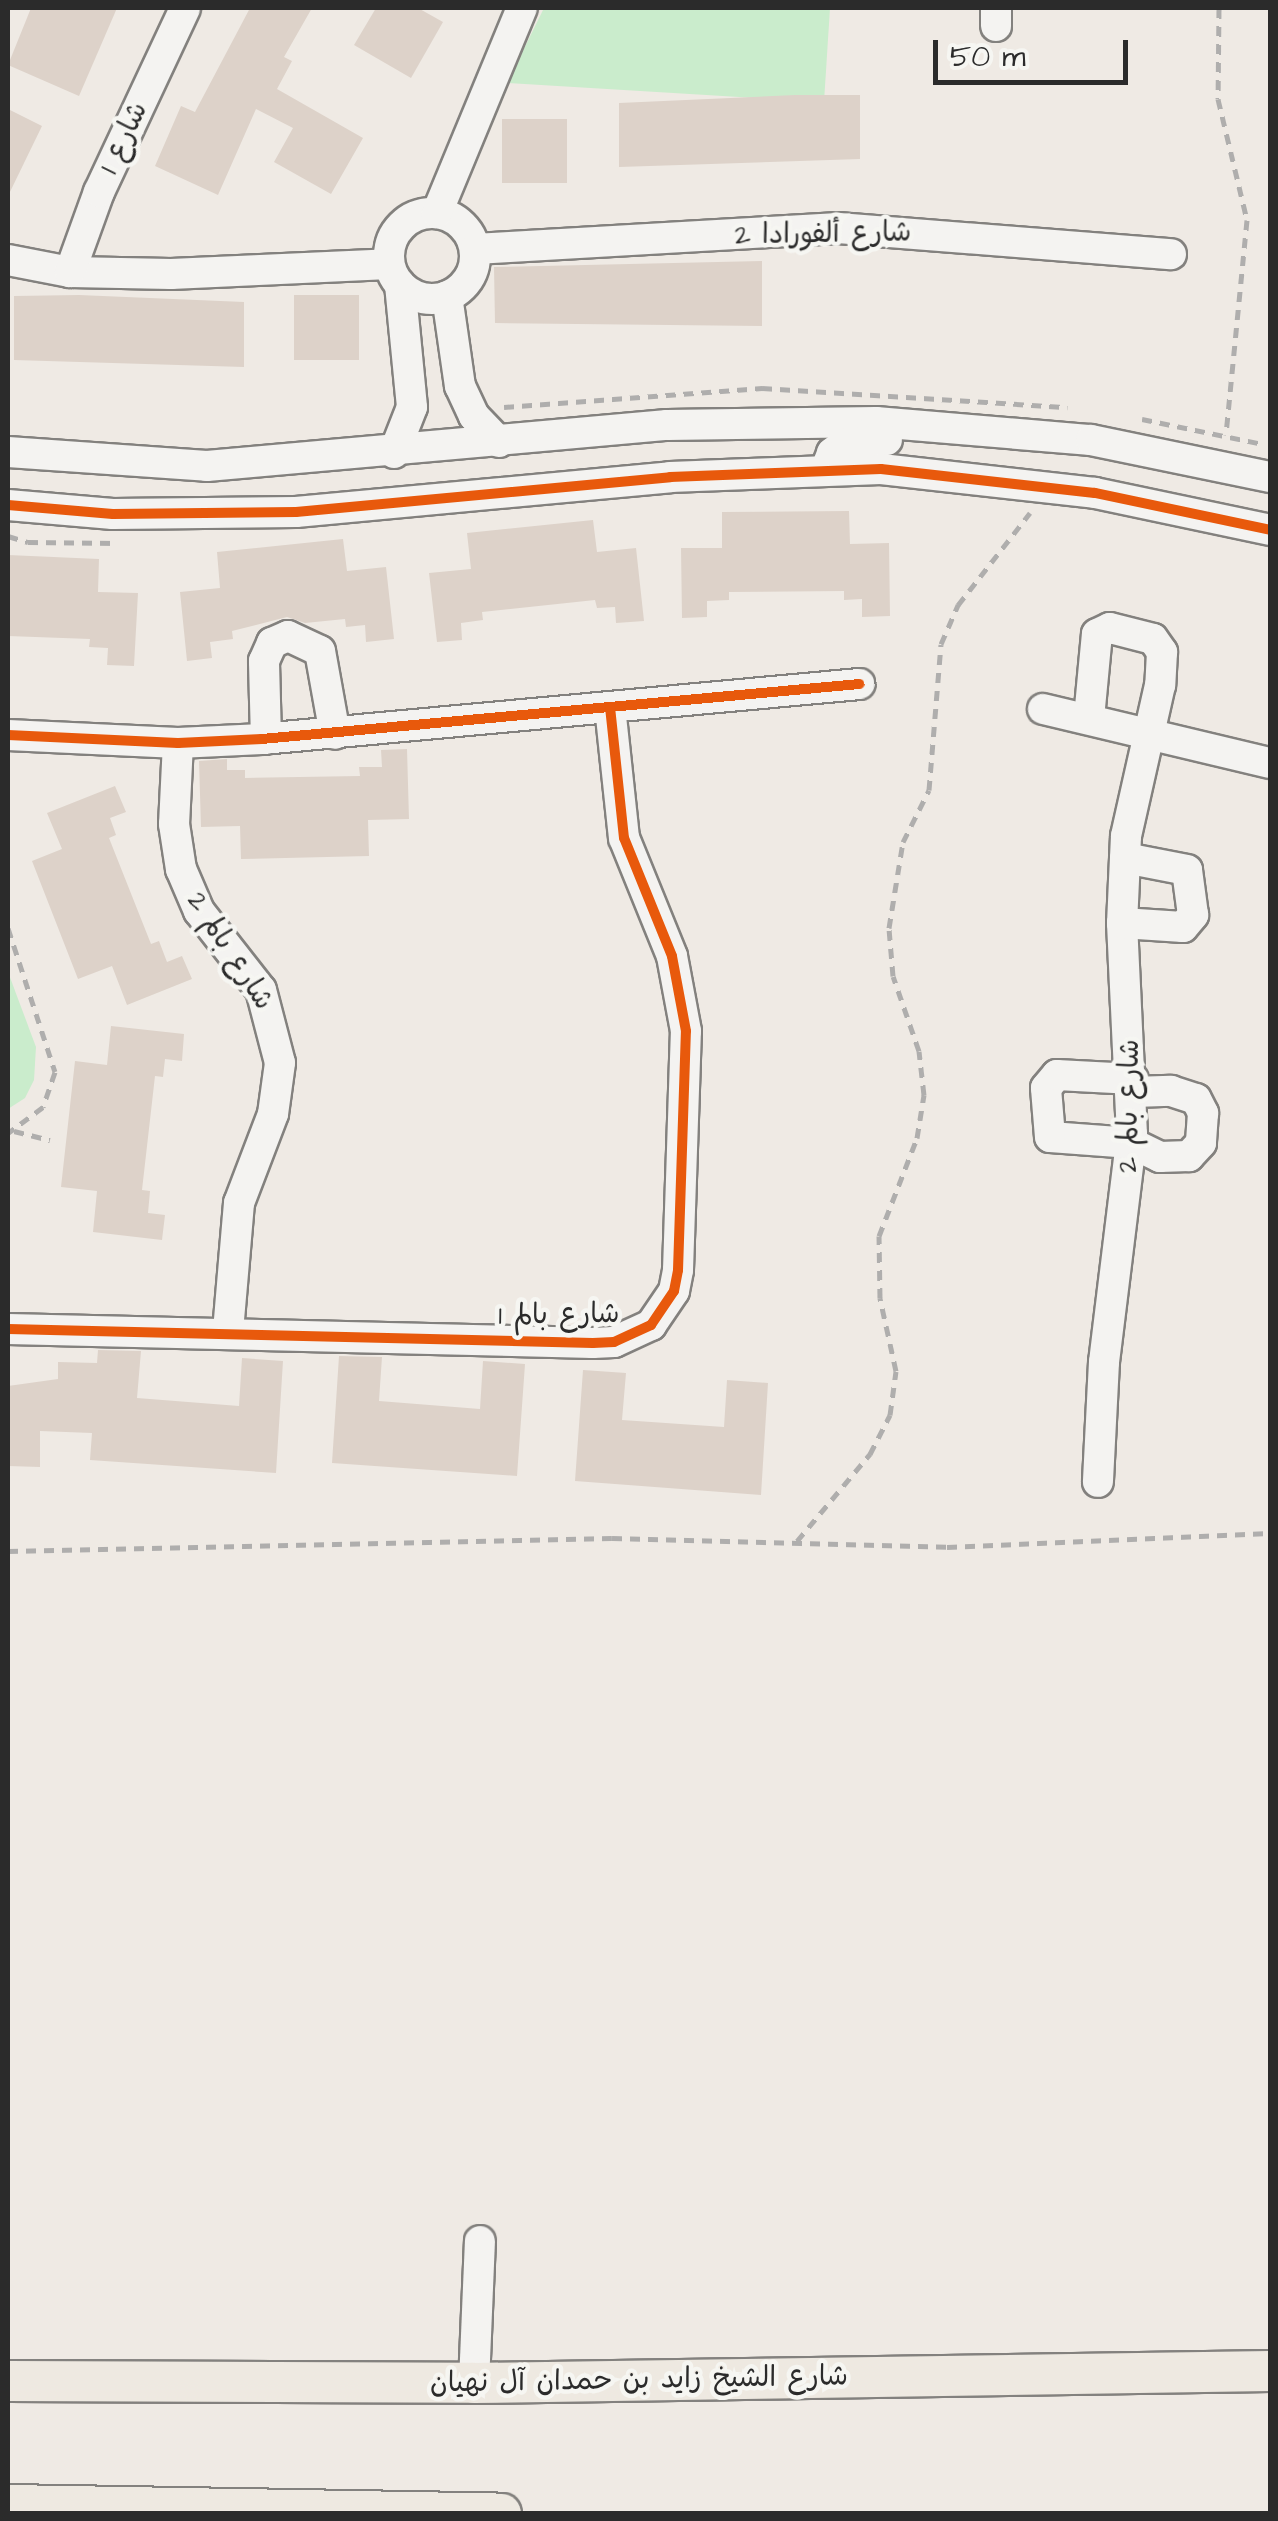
<!DOCTYPE html>
<meta charset="utf-8">
<style>
body{margin:0}
#map{position:relative;width:1278px;height:2521px;overflow:hidden;background:#efeae4;font-family:"Architects Daughter","Playpen Sans Arabic",sans-serif}
div>[style]{position:absolute}
.green>*{inset:0;background:#caeccc}
.building>*{inset:0;background:#ddd2c9;transform-origin:0 0}
.path>*{height:5px;margin-top:-2.5px;transform-origin:0;background:repeating-linear-gradient(90deg,#afaead 0 10px,transparent 0 18px)}
.roads{filter:drop-shadow(2px 0 #83817e) drop-shadow(-2px 0 #83817e) drop-shadow(0 2px #83817e) drop-shadow(0 -2px #83817e)}
.minor>*{height:30px;margin:-15px;padding:0 15px;transform-origin:15px;border-radius:15px;background:#f4f3f1}
.minor>.ring{margin:-15px;padding:0;box-sizing:content-box;background:none;border:30px solid #f4f3f1;border-radius:50%}
.major>*{height:40px;margin:-20px;padding:0 20px;transform-origin:20px;border-radius:20px;background:#eee9e1}
.cycleway>*{height:10px;margin:-5px;padding:0 5px;transform-origin:5px;border-radius:5px;background:#e8590c}
span{translate:-50% -50%;white-space:nowrap;text-align:center;line-height:1.15;-webkit-text-stroke:9px #f6f6f2;paint-order:stroke}
.street-label{font-size:28px;color:#2b2b2b}
.frame{position:absolute;inset:0;border:10px solid #2b2b2b;pointer-events:none}
.scale{position:absolute;left:933px;top:40px;width:195px;height:45px;box-sizing:border-box;border:5px solid #2b2b2b;border-top:0;padding-left:12px;font-size:30px;line-height:35px;white-space:nowrap;color:#2b2b2b;-webkit-text-stroke:8px #f6f6f2;paint-order:stroke}
</style>
<div id="map">
<div class="green">
<div style="clip-path:polygon(544px 8px,830px 8px,824px 102px,507px 83px)"></div>
<div style="clip-path:polygon(8px 972px,36px 1047px,34px 1080px,25px 1098px,8px 1109px)"></div>
</div>
<div class="building">
<div style="clip-path:polygon(31px 8px,117px 8px,79px 96px,8px 65px)"></div>
<div style="clip-path:polygon(250px 8px,312px 8px,284px 57px,292px 61px,277px 89px,363px 138px,331px 194px,274px 162px,293px 128px,256px 109px,218px 195px,155px 166px,181px 106px,195px 112px)"></div>
<div style="clip-path:polygon(376px 8px,418px 8px,443px 22px,411px 78px,354px 45px)"></div>
<div style="clip-path:polygon(795px 95px,860px 95px,860px 159px,619px 167px,619px 103px)"></div>
<div style="clip-path:polygon(8px 109px,42px 126px,8px 196px)"></div>
<div style="left:502px;top:119px;width:65px;height:64px"></div>
<div style="clip-path:polygon(762px 261px,762px 326px,495px 323px,494px 267px)"></div>
<div style="clip-path:polygon(79px 295px,244px 302px,244px 367px,14px 360px,14px 296px)"></div>
<div style="left:294px;top:295px;width:65px;height:65px"></div>
<div style="clip-path:polygon(849px 511px,850px 544px,889px 543px,890px 616px,862px 617px,862px 599px,844px 600px,844px 591px,729px 592px,729px 600px,707px 601px,707px 617px,682px 618px,681px 548px,722px 548px,722px 512px)"></div>
<div style="clip-path:polygon(593px 520px,597px 552px,636px 548px,644px 621px,616px 623px,615px 607px,597px 608px,595px 600px,482px 612px,483px 620px,461px 623px,462px 640px,437px 642px,429px 573px,471px 569px,467px 533px)"></div>
<div style="clip-path:polygon(343px 539px,347px 571px,386px 567px,394px 639px,366px 642px,365px 625px,346px 627px,345px 619px,305px 623px,287px 617px,232px 631px,233px 639px,210px 642px,212px 658px,187px 661px,180px 592px,220px 588px,217px 552px)"></div>
<div style="clip-path:polygon(8px 555px,99px 559px,98px 592px,138px 593px,134px 666px,107px 665px,108px 648px,89px 647px,90px 639px,8px 636px)"></div>
<div style="clip-path:polygon(407px 749px,409px 819px,368px 820px,369px 856px,241px 859px,240px 826px,201px 827px,199px 761px,227px 759px,227px 770px,245px 770px,245px 778px,360px 776px,359px 767px,382px 767px,381px 750px)"></div>
<div style="clip-path:polygon(115px 786px,126px 812px,110px 818px,116px 835px,109px 838px,151px 944px,159px 941px,167px 962px,182px 956px,192px 979px,127px 1005px,112px 966px,78px 979px,32px 861px,62px 849px,47px 813px)"></div>
<div style="clip-path:polygon(111px 1026px,184px 1034px,182px 1061px,165px 1059px,163px 1077px,155px 1076px,142px 1190px,150px 1191px,148px 1213px,165px 1215px,162px 1240px,93px 1232px,97px 1191px,61px 1187px,75px 1061px,107px 1065px)"></div>
<div style="clip-path:polygon(98px 1350px,141px 1351px,137px 1398px,239px 1406px,242px 1358px,283px 1361px,276px 1473px,90px 1460px,92px 1433px,40px 1431px,40px 1467px,8px 1466px,8px 1386px,58px 1379px,58px 1362px,97px 1363px)"></div>
<div style="clip-path:polygon(339px 1356px,382px 1357px,379px 1401px,480px 1409px,483px 1361px,525px 1364px,517px 1476px,332px 1463px)"></div>
<div style="clip-path:polygon(583px 1370px,626px 1373px,622px 1420px,724px 1427px,727px 1380px,768px 1383px,761px 1495px,575px 1481px)"></div>
</div>
<div class="path">
<div style="left:1219px;top:8px;width:91px;rotate:90.6deg"></div>
<div style="left:1218px;top:99px;width:124px;rotate:76.5deg"></div>
<div style="left:1247px;top:220px;width:216px;rotate:95.6deg"></div>
<div style="left:504px;top:407px;width:259px;rotate:-4.2deg"></div>
<div style="left:762px;top:388px;width:306px;rotate:3.6deg"></div>
<div style="left:1142px;top:419px;width:124px;rotate:11.7deg"></div>
<div style="left:8px;top:536px;width:21px;rotate:17deg"></div>
<div style="left:28px;top:542px;width:90px;rotate:0.6deg"></div>
<div style="left:8px;top:928px;width:151px;rotate:71.9deg"></div>
<div style="left:55px;top:1072px;width:37px;rotate:109deg"></div>
<div style="left:43px;top:1107px;width:44px;rotate:143.4deg"></div>
<div style="left:14px;top:1131px;width:37px;rotate:14deg"></div>
<div style="left:797px;top:1541px;width:114px;rotate:-50deg"></div>
<div style="left:870px;top:1454px;width:44px;rotate:-62.9deg"></div>
<div style="left:890px;top:1415px;width:44px;rotate:-82.2deg"></div>
<div style="left:896px;top:1371px;width:75px;rotate:-102.4deg"></div>
<div style="left:880px;top:1298px;width:62px;rotate:-90.9deg"></div>
<div style="left:879px;top:1236px;width:105px;rotate:-68.8deg"></div>
<div style="left:917px;top:1138px;width:44px;rotate:-80.8deg"></div>
<div style="left:924px;top:1095px;width:44px;rotate:-96.5deg"></div>
<div style="left:919px;top:1051px;width:79px;rotate:-109.1deg"></div>
<div style="left:893px;top:976px;width:48px;rotate:-94.8deg"></div>
<div style="left:889px;top:928px;width:87px;rotate:-80.8deg"></div>
<div style="left:903px;top:842px;width:58px;rotate:-63.4deg"></div>
<div style="left:929px;top:790px;width:146px;rotate:-85.3deg"></div>
<div style="left:941px;top:644px;width:43px;rotate:-66.4deg"></div>
<div style="left:958px;top:605px;width:117px;rotate:-52deg"></div>
<div style="left:8px;top:1551px;width:604px;rotate:-1.23deg"></div>
<div style="left:612px;top:1538px;width:335px;rotate:1.5deg"></div>
<div style="left:947px;top:1547px;width:323px;rotate:-2.5deg"></div>
</div>
<div class="roads">
<div class="minor">
<div style="left:996px;top:8px;width:18px;rotate:90deg"></div>
<div class="ring" style="left:389px;top:213px;width:56px;height:56px"></div>
<div style="left:437px;top:213px;width:222px;rotate:-67.5deg"></div>
<div style="left:475px;top:249px;width:364px;rotate:-3.3deg"></div>
<div style="left:838px;top:228px;width:334px;rotate:4.5deg"></div>
<div style="left:8px;top:260px;width:63px;rotate:11deg"></div>
<div style="left:70px;top:272px;width:101px;rotate:1.1deg"></div>
<div style="left:171px;top:274px;width:218px;rotate:-2.6deg"></div>
<div style="left:70px;top:272px;width:85px;rotate:-70.1deg"></div>
<div style="left:99px;top:192px;width:203px;rotate:-64.9deg"></div>
<div style="left:447px;top:296px;width:91px;rotate:81.8deg"></div>
<div style="left:460px;top:386px;width:33px;rotate:65deg"></div>
<div style="left:474px;top:416px;width:36px;rotate:46deg"></div>
<div style="left:8px;top:452px;width:199px;rotate:4deg"></div>
<div style="left:207px;top:466px;width:462px;rotate:-5.1deg"></div>
<div style="left:667px;top:425px;width:209px;rotate:-0.8deg"></div>
<div style="left:876px;top:422px;width:216px;rotate:4.8deg"></div>
<div style="left:1091px;top:440px;width:183px;rotate:11.7deg"></div>
<div style="left:394px;top:453px;width:49px;rotate:-68.6deg"></div>
<div style="left:412px;top:407px;width:123px;rotate:-95.6deg"></div>
<div style="left:826px;top:469px;width:17px;rotate:-69deg"></div>
<div style="left:832px;top:453px;width:17px;rotate:-36deg"></div>
<div style="left:846px;top:443px;width:41px;rotate:-4.2deg"></div>
<div style="left:8px;top:505px;width:105px;rotate:4.9deg"></div>
<div style="left:113px;top:514px;width:183px;rotate:-0.6deg"></div>
<div style="left:296px;top:512px;width:376px;rotate:-5.3deg"></div>
<div style="left:670px;top:477px;width:211px;rotate:-2.2deg"></div>
<div style="left:881px;top:469px;width:215px;rotate:6.4deg"></div>
<div style="left:1095px;top:493px;width:179px;rotate:11.9deg"></div>
<div style="left:1043px;top:709px;width:233px;rotate:13.4deg"></div>
<div style="left:1089px;top:718px;width:84px;rotate:-84.6deg"></div>
<div style="left:1097px;top:634px;width:14px;rotate:-25deg"></div>
<div style="left:1110px;top:628px;width:44px;rotate:14.3deg"></div>
<div style="left:1153px;top:639px;width:16px;rotate:55deg"></div>
<div style="left:1162px;top:652px;width:33px;rotate:93deg"></div>
<div style="left:1160px;top:685px;width:155px;rotate:102.7deg"></div>
<div style="left:1126px;top:836px;width:87px;rotate:92.6deg"></div>
<div style="left:1122px;top:923px;width:211px;rotate:87.3deg"></div>
<div style="left:1132px;top:1134px;width:230px;rotate:97deg"></div>
<div style="left:1104px;top:1362px;width:120px;rotate:92.9deg"></div>
<div style="left:8px;top:735px;width:170px;rotate:2.7deg"></div>
<div style="left:178px;top:743px;width:84px;rotate:-2.7deg"></div>
<div style="left:262px;top:739px;width:600px;rotate:-5.26deg"></div>
<div style="left:266px;top:739px;width:78px;rotate:-91.5deg"></div>
<div style="left:264px;top:661px;width:20px;rotate:-66deg"></div>
<div style="left:272px;top:643px;width:17px;rotate:-24deg"></div>
<div style="left:288px;top:636px;width:35px;rotate:25deg"></div>
<div style="left:320px;top:651px;width:84px;rotate:79.8deg"></div>
<div style="left:178px;top:743px;width:81px;rotate:92.8deg"></div>
<div style="left:174px;top:824px;width:46px;rotate:81.2deg"></div>
<div style="left:181px;top:869px;width:46px;rotate:66.8deg"></div>
<div style="left:199px;top:911px;width:100px;rotate:51.9deg"></div>
<div style="left:261px;top:990px;width:75px;rotate:75.4deg"></div>
<div style="left:280px;top:1063px;width:51px;rotate:97.8deg"></div>
<div style="left:273px;top:1114px;width:95px;rotate:110.9deg"></div>
<div style="left:239px;top:1203px;width:128px;rotate:94.9deg"></div>
<div style="left:1122px;top:923px;width:61px;rotate:3.8deg"></div>
<div style="left:1183px;top:927px;width:16px;rotate:-50deg"></div>
<div style="left:1193px;top:915px;width:45px;rotate:-97.6deg"></div>
<div style="left:1187px;top:870px;width:63px;rotate:-169deg"></div>
<div style="left:1133px;top:1092px;width:38px;rotate:-2deg"></div>
<div style="left:1171px;top:1091px;width:26px;rotate:18deg"></div>
<div style="left:1196px;top:1099px;width:16px;rotate:63deg"></div>
<div style="left:1203px;top:1113px;width:30px;rotate:94deg"></div>
<div style="left:1201px;top:1143px;width:18px;rotate:133deg"></div>
<div style="left:1189px;top:1156px;width:29px;rotate:178deg"></div>
<div style="left:1160px;top:1157px;width:32px;rotate:-154deg"></div>
<div style="left:1131px;top:1143px;width:81px;rotate:-175.8deg"></div>
<div style="left:1050px;top:1137px;width:49px;rotate:-94.7deg"></div>
<div style="left:1046px;top:1088px;width:17px;rotate:-50deg"></div>
<div style="left:1057px;top:1075px;width:76px;rotate:3deg"></div>
<div style="left:8px;top:1329px;width:585px;rotate:1.37deg"></div>
<div style="left:593px;top:1343px;width:21px;rotate:-3deg"></div>
<div style="left:614px;top:1342px;width:41px;rotate:-24.7deg"></div>
<div style="left:651px;top:1325px;width:41px;rotate:-55.9deg"></div>
<div style="left:674px;top:1291px;width:21px;rotate:-79deg"></div>
<div style="left:678px;top:1270px;width:239px;rotate:-88.1deg"></div>
<div style="left:686px;top:1031px;width:76px;rotate:-100.6deg"></div>
<div style="left:672px;top:956px;width:127px;rotate:-112.1deg"></div>
<div style="left:624px;top:838px;width:131px;rotate:-96.1deg"></div>
<div style="left:474px;top:2383px;width:142px;rotate:-87.6deg"></div>
</div>
<div class="major">
<div style="left:8px;top:2381px;width:466px;rotate:0.2deg"></div>
<div style="left:474px;top:2383px;width:796px;rotate:-0.86deg"></div>
<div style="left:8px;top:2505px;width:493px;rotate:1deg"></div>
</div>
</div>
<div class="cycleway">
<div style="left:8px;top:505px;width:105px;rotate:4.9deg"></div>
<div style="left:113px;top:514px;width:183px;rotate:-0.6deg"></div>
<div style="left:296px;top:512px;width:376px;rotate:-5.3deg"></div>
<div style="left:670px;top:477px;width:211px;rotate:-2.2deg"></div>
<div style="left:881px;top:469px;width:215px;rotate:6.4deg"></div>
<div style="left:1095px;top:493px;width:179px;rotate:11.9deg"></div>
<div style="left:8px;top:735px;width:170px;rotate:2.7deg"></div>
<div style="left:178px;top:743px;width:84px;rotate:-2.7deg"></div>
<div style="left:262px;top:739px;width:600px;rotate:-5.26deg"></div>
<div style="left:8px;top:1329px;width:585px;rotate:1.37deg"></div>
<div style="left:593px;top:1343px;width:21px;rotate:-3deg"></div>
<div style="left:614px;top:1342px;width:41px;rotate:-24.7deg"></div>
<div style="left:651px;top:1325px;width:41px;rotate:-55.9deg"></div>
<div style="left:674px;top:1291px;width:21px;rotate:-79deg"></div>
<div style="left:678px;top:1270px;width:239px;rotate:-88.1deg"></div>
<div style="left:686px;top:1031px;width:76px;rotate:-100.6deg"></div>
<div style="left:672px;top:956px;width:127px;rotate:-112.1deg"></div>
<div style="left:624px;top:838px;width:131px;rotate:-96.1deg"></div>
</div>
<div class="street-label">
<span style="left:124px;top:138px;rotate:-65deg">شارع 1</span>
<span style="left:823px;top:234px;rotate:-1deg">شارع ألفورادا 2</span>
<span style="left:230px;top:951px;rotate:57deg">شارع بالم 2</span>
<span style="left:1129px;top:1106px;rotate:-89deg">شارع بالم 2</span>
<span style="left:559px;top:1315px;rotate:-1deg">شارع بالم 1</span>
<span style="left:639px;top:2380px;rotate:-1deg">شارع الشيخ زايد بن حمدان آل نهيان</span>
</div>
<div class="frame"></div>
<div class="scale">50 m</div>
</div>
